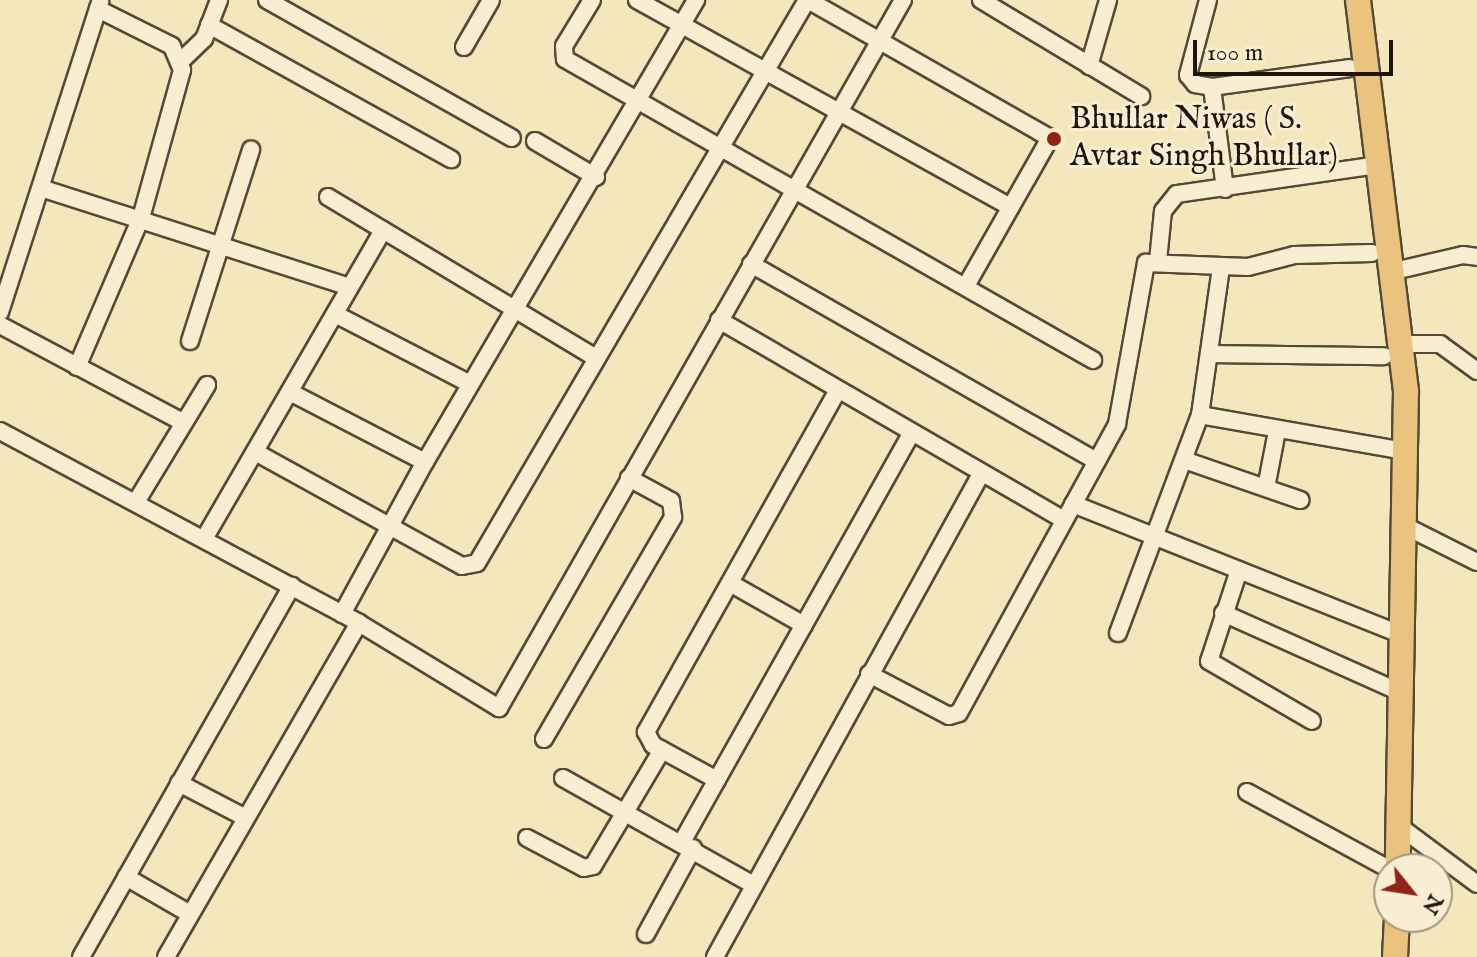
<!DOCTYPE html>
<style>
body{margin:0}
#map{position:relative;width:1477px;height:957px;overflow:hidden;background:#f5e7bc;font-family:"IM FELL English",serif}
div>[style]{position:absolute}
.roads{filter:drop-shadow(2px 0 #554a38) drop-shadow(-2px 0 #554a38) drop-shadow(0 2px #554a38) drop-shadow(0 -2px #554a38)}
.minor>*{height:16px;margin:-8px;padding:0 8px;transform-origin:8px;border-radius:8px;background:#f8efd3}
.highway>*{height:24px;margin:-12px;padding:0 12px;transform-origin:12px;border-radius:12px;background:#eac47e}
.dots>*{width:22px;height:22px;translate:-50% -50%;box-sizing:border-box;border:4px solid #f8efd3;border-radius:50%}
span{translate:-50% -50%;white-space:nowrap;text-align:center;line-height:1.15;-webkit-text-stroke:6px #f8efd3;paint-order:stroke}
.poi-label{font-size:32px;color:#20150c}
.left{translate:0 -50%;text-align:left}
.north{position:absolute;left:1373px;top:853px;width:80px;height:80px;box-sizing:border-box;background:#f8efd3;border:2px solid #a29883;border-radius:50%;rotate:120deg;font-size:22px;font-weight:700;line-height:32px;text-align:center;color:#20150c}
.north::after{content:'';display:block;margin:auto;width:28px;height:36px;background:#8f2418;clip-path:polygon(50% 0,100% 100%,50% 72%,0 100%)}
.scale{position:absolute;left:1193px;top:40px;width:200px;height:36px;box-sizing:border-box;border:4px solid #20150c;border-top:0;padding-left:10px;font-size:24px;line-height:28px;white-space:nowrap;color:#20150c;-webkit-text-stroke:6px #f8efd3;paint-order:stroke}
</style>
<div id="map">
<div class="roads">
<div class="minor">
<div style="left:267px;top:0;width:281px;rotate:29.4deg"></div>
<div style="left:592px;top:0;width:54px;rotate:121.3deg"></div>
<div style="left:564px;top:46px;width:13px;rotate:86deg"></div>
<div style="left:565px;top:59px;width:608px;rotate:29.69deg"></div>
<div style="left:637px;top:0;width:427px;rotate:29deg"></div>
<div style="left:808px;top:0;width:279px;rotate:29.7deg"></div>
<div style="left:1050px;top:138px;width:170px;rotate:119.6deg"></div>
<div style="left:981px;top:0;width:187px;rotate:31deg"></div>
<div style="left:1208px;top:0;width:78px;rotate:104.9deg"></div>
<div style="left:1188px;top:75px;width:11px;rotate:52deg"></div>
<div style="left:1195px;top:84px;width:17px;rotate:10deg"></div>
<div style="left:209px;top:25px;width:277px;rotate:29deg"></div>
<div style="left:464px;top:47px;width:54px;rotate:-60.1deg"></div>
<div style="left:181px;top:61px;width:32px;rotate:-44deg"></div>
<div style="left:204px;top:39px;width:42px;rotate:-69deg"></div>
<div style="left:1089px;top:66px;width:69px;rotate:-73.9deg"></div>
<div style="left:535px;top:141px;width:71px;rotate:30.5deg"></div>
<div style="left:41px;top:188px;width:324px;rotate:17.8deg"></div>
<div style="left:1225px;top:189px;width:103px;rotate:-97.3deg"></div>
<div style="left:1212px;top:87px;width:139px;rotate:-7.8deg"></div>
<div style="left:328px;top:197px;width:313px;rotate:31deg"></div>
<div style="left:1158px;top:261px;width:50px;rotate:-84.3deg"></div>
<div style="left:1163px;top:211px;width:22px;rotate:-51deg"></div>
<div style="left:1177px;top:194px;width:203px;rotate:-8.2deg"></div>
<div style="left:751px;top:264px;width:398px;rotate:29.7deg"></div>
<div style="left:1390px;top:272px;width:75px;rotate:-13.1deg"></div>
<div style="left:1463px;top:255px;width:14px;rotate:8deg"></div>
<div style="left:0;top:312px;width:326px;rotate:-72.1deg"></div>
<div style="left:335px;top:314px;width:152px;rotate:27.4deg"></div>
<div style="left:719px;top:320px;width:399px;rotate:30.1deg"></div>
<div style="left:0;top:325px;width:208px;rotate:28deg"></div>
<div style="left:190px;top:341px;width:201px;rotate:-72.3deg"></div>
<div style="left:1399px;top:344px;width:41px"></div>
<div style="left:1440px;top:344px;width:46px;rotate:36.1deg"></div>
<div style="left:1209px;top:354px;width:175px;rotate:0.7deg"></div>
<div style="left:77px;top:367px;width:162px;rotate:-66.8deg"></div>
<div style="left:141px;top:218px;width:154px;rotate:-74.5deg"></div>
<div style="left:182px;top:70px;width:26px;rotate:-113deg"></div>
<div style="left:172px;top:46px;width:83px;rotate:-153.4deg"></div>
<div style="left:290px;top:392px;width:152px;rotate:27.4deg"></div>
<div style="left:1200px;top:415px;width:207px;rotate:10deg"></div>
<div style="left:0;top:431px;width:407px;rotate:28.1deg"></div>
<div style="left:359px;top:623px;width:164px;rotate:31.3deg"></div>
<div style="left:499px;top:708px;width:815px;rotate:-60.29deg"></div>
<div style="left:257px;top:453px;width:234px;rotate:28.9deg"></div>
<div style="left:462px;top:566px;width:15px;rotate:-11deg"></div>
<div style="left:477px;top:563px;width:653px;rotate:-59.62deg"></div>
<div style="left:1187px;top:461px;width:120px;rotate:19deg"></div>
<div style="left:1266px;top:488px;width:58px;rotate:-79.1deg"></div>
<div style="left:136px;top:502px;width:137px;rotate:-58.7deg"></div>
<div style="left:1073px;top:504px;width:354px;rotate:21.7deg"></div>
<div style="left:1405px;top:526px;width:80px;rotate:26.6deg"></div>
<div style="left:204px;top:539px;width:357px;rotate:-59.9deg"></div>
<div style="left:1239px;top:570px;width:96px;rotate:108.2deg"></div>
<div style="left:1209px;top:661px;width:119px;rotate:30.2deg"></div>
<div style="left:730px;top:583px;width:85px;rotate:29.6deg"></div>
<div style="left:1223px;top:613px;width:196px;rotate:24.1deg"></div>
<div style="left:342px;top:614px;width:173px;rotate:-61.4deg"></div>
<div style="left:425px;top:462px;width:536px;rotate:-59.6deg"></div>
<div style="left:1118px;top:633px;width:233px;rotate:-69.4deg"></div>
<div style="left:1200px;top:415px;width:148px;rotate:-81.9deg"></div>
<div style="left:869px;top:674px;width:90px;rotate:27.7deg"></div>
<div style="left:949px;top:716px;width:10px;rotate:-17deg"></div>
<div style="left:959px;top:713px;width:329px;rotate:-61.3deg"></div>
<div style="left:1117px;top:424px;width:164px;rotate:-79.8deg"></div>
<div style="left:1146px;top:263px;width:102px;rotate:2.2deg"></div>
<div style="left:1248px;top:267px;width:48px;rotate:-14.6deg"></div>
<div style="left:1294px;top:255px;width:78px;rotate:-1.5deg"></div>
<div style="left:544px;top:739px;width:257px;rotate:-59.8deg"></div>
<div style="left:673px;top:517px;width:16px;rotate:-97deg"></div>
<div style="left:671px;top:501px;width:48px;rotate:-151.3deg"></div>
<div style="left:563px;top:778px;width:219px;rotate:29.3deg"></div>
<div style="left:717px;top:780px;width:73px;rotate:-151.3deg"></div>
<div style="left:653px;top:745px;width:15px;rotate:-118deg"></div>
<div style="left:646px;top:732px;width:391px;rotate:-60.7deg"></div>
<div style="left:179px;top:783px;width:73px;rotate:27.6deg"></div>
<div style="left:1247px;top:792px;width:162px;rotate:28.5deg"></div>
<div style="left:1399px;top:826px;width:97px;rotate:36.6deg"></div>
<div style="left:527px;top:838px;width:64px;rotate:27.8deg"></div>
<div style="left:584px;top:868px;width:9px;rotate:-13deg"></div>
<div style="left:593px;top:866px;width:135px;rotate:-59.3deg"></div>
<div style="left:682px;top:842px;width:468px;rotate:-60.7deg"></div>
<div style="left:126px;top:877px;width:74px;rotate:30deg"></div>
<div style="left:646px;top:934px;width:98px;rotate:-61.3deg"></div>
<div style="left:81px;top:957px;width:427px;rotate:-60.4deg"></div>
<div style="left:166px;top:957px;width:386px;rotate:-60deg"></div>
<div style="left:715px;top:957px;width:551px;rotate:-61.16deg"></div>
</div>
<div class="highway">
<div style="left:1358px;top:0;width:394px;rotate:83deg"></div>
<div style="left:1406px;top:391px;width:478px;rotate:91deg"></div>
<div style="left:1395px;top:957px;width:40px;rotate:-87.1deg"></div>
</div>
</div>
<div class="dots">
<div style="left:1054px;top:139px;background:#8f2418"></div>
</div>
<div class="poi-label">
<span class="left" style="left:1070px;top:139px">Bhullar Niwas ( S.<br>Avtar Singh Bhullar)</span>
</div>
<div class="north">N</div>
<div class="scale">100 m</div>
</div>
